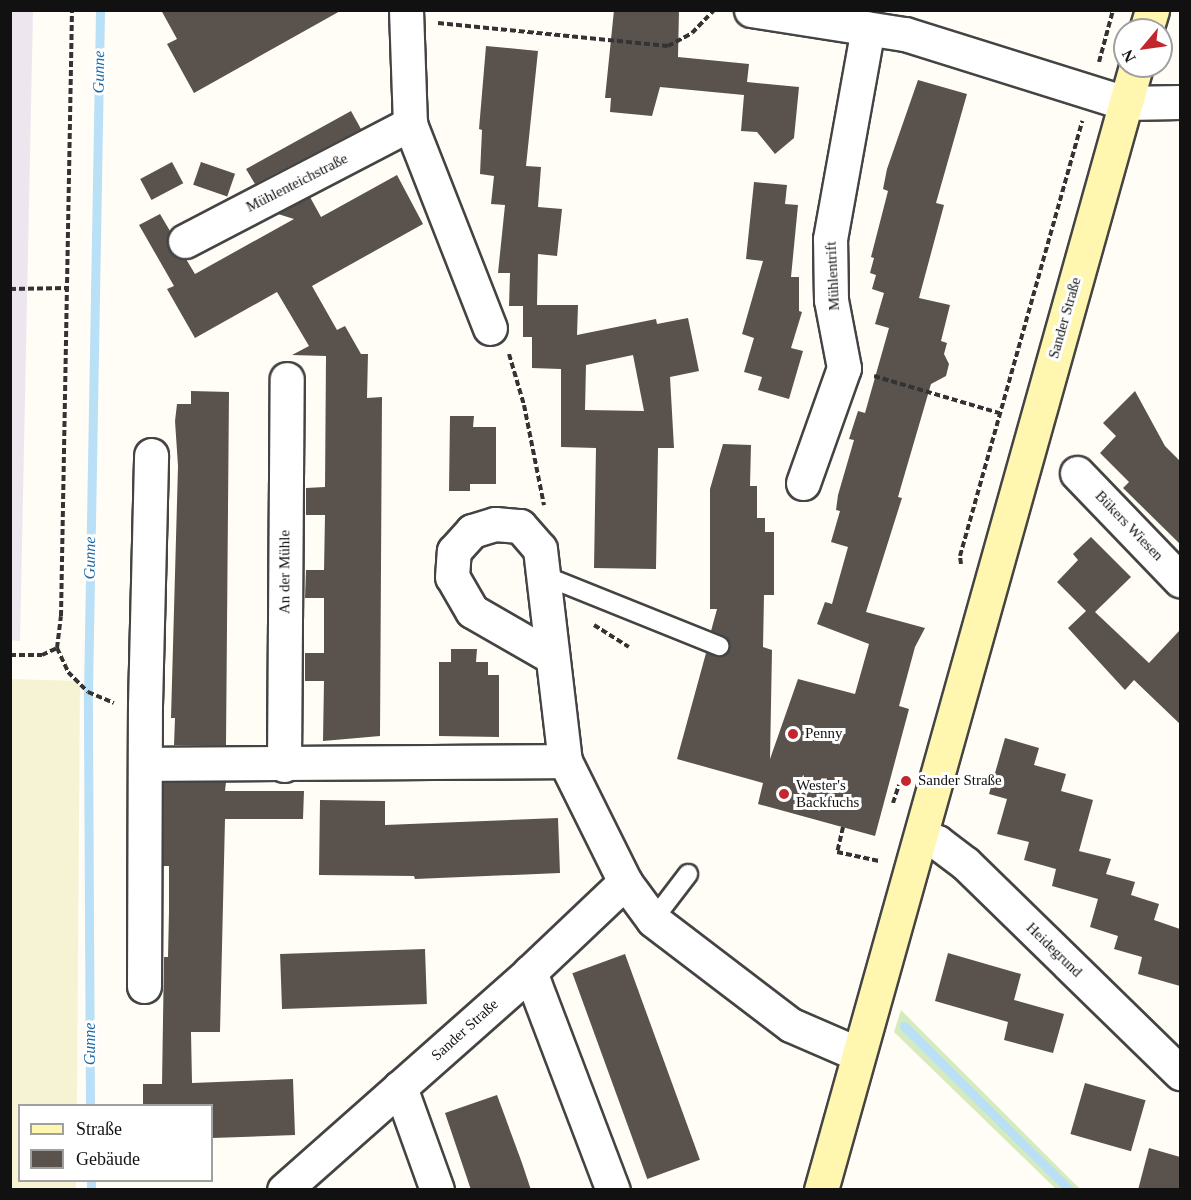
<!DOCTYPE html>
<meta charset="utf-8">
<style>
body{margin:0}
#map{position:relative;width:1191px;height:1200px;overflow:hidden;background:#fffdf5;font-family:Georgia,serif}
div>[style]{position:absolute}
.industrial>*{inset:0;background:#eee6ef}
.farmland>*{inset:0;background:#f6f3d4}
.green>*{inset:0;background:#d5ebbd}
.stream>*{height:9px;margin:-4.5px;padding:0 4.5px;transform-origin:4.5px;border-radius:4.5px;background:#b9e0f7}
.building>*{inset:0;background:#5a524d;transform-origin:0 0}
.path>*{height:4px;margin-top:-2px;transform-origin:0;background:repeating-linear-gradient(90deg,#333 0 6px,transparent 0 9px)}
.roads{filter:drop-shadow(2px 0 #444) drop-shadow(-2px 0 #444) drop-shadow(0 2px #444) drop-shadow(0 -2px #444)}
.lane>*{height:18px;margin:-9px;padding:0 9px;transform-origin:9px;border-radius:9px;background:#fff}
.street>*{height:33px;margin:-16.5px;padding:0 16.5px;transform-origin:16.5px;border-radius:16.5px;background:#fff}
.secondary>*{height:33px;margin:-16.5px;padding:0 16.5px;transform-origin:16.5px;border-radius:16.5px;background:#fff6b0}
.dots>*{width:16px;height:16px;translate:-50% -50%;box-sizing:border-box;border:3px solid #fff;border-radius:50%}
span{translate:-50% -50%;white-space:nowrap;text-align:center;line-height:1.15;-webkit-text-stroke:6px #fff;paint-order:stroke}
.street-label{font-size:15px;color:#111}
.poi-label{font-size:15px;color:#111}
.left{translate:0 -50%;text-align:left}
.water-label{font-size:16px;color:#1768a6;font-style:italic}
.frame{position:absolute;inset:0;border:12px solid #111;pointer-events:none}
.legend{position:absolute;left:18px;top:1104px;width:195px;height:78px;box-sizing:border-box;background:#fff;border:2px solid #a0a0a0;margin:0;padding:8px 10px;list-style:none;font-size:18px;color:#111}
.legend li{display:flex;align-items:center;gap:12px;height:30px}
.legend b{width:30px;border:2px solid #a0a0a0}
.north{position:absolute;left:1113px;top:18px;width:60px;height:60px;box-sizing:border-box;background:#fff;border:2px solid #a0a0a0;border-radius:50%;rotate:241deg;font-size:16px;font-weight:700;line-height:24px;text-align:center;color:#111}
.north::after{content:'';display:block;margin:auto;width:21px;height:27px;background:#c4262e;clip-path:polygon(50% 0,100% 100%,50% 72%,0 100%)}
</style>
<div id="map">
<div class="industrial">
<div style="clip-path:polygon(33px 10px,33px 11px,20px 641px,10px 640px,10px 11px)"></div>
</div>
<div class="farmland">
<div style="clip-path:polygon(11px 679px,80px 681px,77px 1105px,20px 1106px,20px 1180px,76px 1181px,76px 1189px,11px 1189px)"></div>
</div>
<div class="green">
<div style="clip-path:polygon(901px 1010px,1080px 1189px,1056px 1189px,894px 1032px)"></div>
</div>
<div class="stream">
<div style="left:904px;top:1026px;width:233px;rotate:44.7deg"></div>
<div style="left:90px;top:1106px;width:414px;rotate:-90.3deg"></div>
<div style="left:88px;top:692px;width:682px;rotate:-88.99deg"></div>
<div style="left:91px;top:1180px;width:10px;rotate:90deg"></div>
</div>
<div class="building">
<div style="clip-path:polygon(161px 10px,342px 10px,194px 93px,167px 44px,177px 39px)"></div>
<div style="clip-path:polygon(614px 10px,679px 10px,678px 57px,749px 64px,747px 82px,799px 87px,794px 138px,775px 154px,757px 132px,741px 131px,744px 95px,660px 87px,652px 116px,610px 112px,611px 98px,605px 98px)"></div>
<div style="clip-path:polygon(evenodd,486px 46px,538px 51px,526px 166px,541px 167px,538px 207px,562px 209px,557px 256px,538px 254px,537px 305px,578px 305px,577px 335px,656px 319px,657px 324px,688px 318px,699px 371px,670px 377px,674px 448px,658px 448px,656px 569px,594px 568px,596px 448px,561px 447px,561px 369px,532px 368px,532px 337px,523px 337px,523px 306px,509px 306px,510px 273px,498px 273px,505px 205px,491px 204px,494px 176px,480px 174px,482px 130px,479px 129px,486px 46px,633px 355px,644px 411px,585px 410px,586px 365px,633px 355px)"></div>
<div style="clip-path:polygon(918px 80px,967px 94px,936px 203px,944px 205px,919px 298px,950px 305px,941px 341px,947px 343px,944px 354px,949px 364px,946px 376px,931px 384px,898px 497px,902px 498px,866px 612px,925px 628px,915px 647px,899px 706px,909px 709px,875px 836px,758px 804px,763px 783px,677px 759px,706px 653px,720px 657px,730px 650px,727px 639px,711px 631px,717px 609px,710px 609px,710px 489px,723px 444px,751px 445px,750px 486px,757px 486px,757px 518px,765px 518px,765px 532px,774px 532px,774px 595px,764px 595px,763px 647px,772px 650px,770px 759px,798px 679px,855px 694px,869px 644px,817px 624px,825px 602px,832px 604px,848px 547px,831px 542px,840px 511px,836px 510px,838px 495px,854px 440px,849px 439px,858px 411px,865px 413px,889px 328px,875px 324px,884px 293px,872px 289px,876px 275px,870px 273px,874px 258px,871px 257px,888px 191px,883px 189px,887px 169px)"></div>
<div style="clip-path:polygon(351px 111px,361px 129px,255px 184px,246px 169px)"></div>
<div style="left:172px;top:162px;width:24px;height:36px;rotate:62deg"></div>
<div style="left:201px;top:162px;width:36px;height:24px;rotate:19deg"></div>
<div style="clip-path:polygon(397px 175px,423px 224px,312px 286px,337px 330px,345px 326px,361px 354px,368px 354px,367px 398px,382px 397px,380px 736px,323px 741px,324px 681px,305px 681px,305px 653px,324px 653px,324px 598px,305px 598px,306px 570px,324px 570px,325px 515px,306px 515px,306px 488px,325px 487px,326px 356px,292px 355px,309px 346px,277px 292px,195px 338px,167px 289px,174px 286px,139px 225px,160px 214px,170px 231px,169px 250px,175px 257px,186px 259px,195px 274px,294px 219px,278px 214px,310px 197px,321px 217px)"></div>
<div style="clip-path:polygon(754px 182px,787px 185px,785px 204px,798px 205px,791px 277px,799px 277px,799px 311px,802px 312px,791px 348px,803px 351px,789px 399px,758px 390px,762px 377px,744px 372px,754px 338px,742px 334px,763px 261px,746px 259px)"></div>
<div style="clip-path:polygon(191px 391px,229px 392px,226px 745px,174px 745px,175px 718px,171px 718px,178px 466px,175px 421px,177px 404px,191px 404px)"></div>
<div style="clip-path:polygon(1135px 391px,1165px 446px,1180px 461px,1180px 544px,1123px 488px,1129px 482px,1100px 453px,1116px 436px,1103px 423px)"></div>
<div style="clip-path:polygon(450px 416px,474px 416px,473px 427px,496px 427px,496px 484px,470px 484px,470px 491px,449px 491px)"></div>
<div style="clip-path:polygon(1091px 537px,1131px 577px,1095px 612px,1149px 663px,1180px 630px,1180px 724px,1134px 680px,1125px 690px,1068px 628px,1086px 611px,1057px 582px,1078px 560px,1073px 554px)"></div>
<div style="clip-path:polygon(451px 649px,477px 649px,476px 662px,488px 662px,488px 675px,499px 675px,499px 737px,439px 736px,439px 662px,451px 662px)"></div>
<div style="clip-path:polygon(1005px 738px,1039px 748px,1034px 765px,1066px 774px,1061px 791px,1093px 800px,1079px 851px,1111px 859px,1106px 874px,1135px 882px,1131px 895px,1159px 904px,1154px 920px,1180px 929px,1180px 986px,1138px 974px,1142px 957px,1114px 949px,1118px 936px,1090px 927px,1098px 899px,1052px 886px,1056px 869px,1024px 860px,1029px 842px,997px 834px,1007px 799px,989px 794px)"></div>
<div style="clip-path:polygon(226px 782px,225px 791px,304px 791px,303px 819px,225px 819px,220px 1032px,191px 1032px,192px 1083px,293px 1079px,295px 1135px,212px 1138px,212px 1106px,143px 1106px,143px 1084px,162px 1084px,164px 957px,168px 957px,169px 911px,169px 866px,163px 866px,164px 783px)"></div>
<div style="clip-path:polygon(320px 800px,385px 801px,385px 825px,558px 818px,560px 873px,415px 879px,414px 876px,319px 875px)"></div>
<div style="left:425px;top:949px;width:55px;height:145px;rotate:88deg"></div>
<div style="clip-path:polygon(948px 953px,1021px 974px,1014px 1000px,1064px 1014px,1053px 1053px,1004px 1040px,1008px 1022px,935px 1001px)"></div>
<div style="left:625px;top:954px;width:219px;height:56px;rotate:70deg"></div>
<div style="left:1085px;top:1083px;width:63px;height:53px;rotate:16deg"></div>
<div style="clip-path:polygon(497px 1095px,522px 1163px,531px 1190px,471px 1190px,445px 1113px)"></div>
<div style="clip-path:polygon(1149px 1148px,1180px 1157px,1180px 1190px,1138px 1190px)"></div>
</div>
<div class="path">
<div style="left:438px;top:23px;width:231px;rotate:5.7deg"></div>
<div style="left:668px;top:46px;width:27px;rotate:-28deg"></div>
<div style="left:692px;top:33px;width:32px;rotate:-46deg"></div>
<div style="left:1099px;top:62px;width:54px;rotate:-74.9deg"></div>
<div style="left:10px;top:289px;width:57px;rotate:-1deg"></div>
<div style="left:509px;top:354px;width:53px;rotate:73.6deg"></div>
<div style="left:524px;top:405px;width:102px;rotate:78.7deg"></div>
<div style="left:874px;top:376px;width:130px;rotate:16.5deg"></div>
<div style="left:961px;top:564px;width:8px;rotate:-97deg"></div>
<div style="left:960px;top:556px;width:452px;rotate:-74.3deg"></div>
<div style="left:594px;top:625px;width:41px;rotate:32.2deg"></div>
<div style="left:57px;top:648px;width:26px;rotate:65deg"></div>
<div style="left:68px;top:672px;width:28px;rotate:45deg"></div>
<div style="left:88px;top:692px;width:28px;rotate:23deg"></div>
<div style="left:10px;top:655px;width:32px"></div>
<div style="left:42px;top:655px;width:17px;rotate:-25deg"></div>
<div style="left:57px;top:648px;width:32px;rotate:-83deg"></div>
<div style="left:61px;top:616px;width:606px;rotate:-88.96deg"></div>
<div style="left:893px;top:803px;width:19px;rotate:-72deg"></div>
<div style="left:843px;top:827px;width:26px;rotate:103deg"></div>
<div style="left:837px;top:852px;width:43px;rotate:12.1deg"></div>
</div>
<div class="roads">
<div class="lane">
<div style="left:545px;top:576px;width:188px;rotate:21.9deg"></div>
<div style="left:653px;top:920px;width:58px;rotate:-52.7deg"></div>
</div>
<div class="street">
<div style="left:406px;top:10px;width:114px;rotate:88deg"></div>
<div style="left:410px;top:124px;width:219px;rotate:68.6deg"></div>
<div style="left:751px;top:10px;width:156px;rotate:8.9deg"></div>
<div style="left:905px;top:34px;width:231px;rotate:17.4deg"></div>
<div style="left:1125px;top:103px;width:55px;rotate:-1deg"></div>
<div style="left:185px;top:241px;width:254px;rotate:-27.5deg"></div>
<div style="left:1077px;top:473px;width:149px;rotate:46.1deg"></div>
<div style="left:803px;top:483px;width:122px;rotate:-70.4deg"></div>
<div style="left:844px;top:368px;width:69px;rotate:-100.8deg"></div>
<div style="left:831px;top:300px;width:61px;rotate:-90.9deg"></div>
<div style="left:830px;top:239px;width:214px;rotate:-79.8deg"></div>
<div style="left:552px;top:657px;width:92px;rotate:-150.1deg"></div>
<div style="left:472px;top:611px;width:39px;rotate:-120deg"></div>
<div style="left:452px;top:577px;width:26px;rotate:-86deg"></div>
<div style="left:454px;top:551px;width:27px;rotate:-48deg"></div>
<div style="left:472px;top:531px;width:24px;rotate:-17deg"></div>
<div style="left:495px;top:524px;width:25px;rotate:5deg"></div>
<div style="left:520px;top:526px;width:30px;rotate:49deg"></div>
<div style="left:540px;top:549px;width:213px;rotate:83.3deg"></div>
<div style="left:565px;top:761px;width:135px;rotate:63.6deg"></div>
<div style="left:625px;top:882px;width:47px;rotate:53.6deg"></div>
<div style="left:653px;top:920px;width:173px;rotate:37.3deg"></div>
<div style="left:791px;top:1025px;width:73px;rotate:23.4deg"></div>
<div style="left:147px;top:764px;width:418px;rotate:-0.4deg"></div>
<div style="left:284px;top:765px;width:386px;rotate:-89.6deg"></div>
<div style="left:921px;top:837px;width:17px;rotate:17deg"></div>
<div style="left:937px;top:842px;width:35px;rotate:37deg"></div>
<div style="left:965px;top:863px;width:301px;rotate:44.3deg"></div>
<div style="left:530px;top:972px;width:233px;rotate:69.2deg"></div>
<div style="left:144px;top:986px;width:281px;rotate:-89.8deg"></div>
<div style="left:145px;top:705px;width:250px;rotate:-88.6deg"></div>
<div style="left:400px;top:1087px;width:109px;rotate:70.2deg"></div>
<div style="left:284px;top:1190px;width:329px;rotate:-41.5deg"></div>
<div style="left:530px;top:972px;width:131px;rotate:-43.5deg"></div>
</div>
<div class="secondary">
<div style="left:1146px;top:30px;width:21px;rotate:-73deg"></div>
<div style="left:821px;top:1190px;width:1167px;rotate:-74.34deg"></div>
</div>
</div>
<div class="dots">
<div style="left:793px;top:734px;background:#c4262e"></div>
<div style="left:906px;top:781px;background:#c4262e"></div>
<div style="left:784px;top:794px;background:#c4262e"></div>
</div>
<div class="street-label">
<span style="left:297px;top:183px;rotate:-27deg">Mühlenteichstraße</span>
<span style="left:833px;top:276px;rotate:-93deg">Mühlentrift</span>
<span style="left:1065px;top:318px;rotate:-74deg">Sander Straße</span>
<span style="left:1129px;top:526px;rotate:46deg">Bükers Wiesen</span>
<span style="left:285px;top:572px;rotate:-90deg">An der Mühle</span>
<span style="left:1054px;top:950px;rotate:44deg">Heidegrund</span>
<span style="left:465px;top:1030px;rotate:-42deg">Sander Straße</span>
</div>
<div class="poi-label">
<span class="left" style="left:805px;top:734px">Penny</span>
<span class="left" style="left:918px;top:781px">Sander Straße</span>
<span class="left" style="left:796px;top:794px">Wester's<br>Backfuchs</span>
</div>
<div class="water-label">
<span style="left:99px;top:72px;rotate:-89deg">Gunne</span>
<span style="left:90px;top:558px;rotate:-89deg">Gunne</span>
<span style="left:90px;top:1044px;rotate:-90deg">Gunne</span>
</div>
<div class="frame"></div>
<ul class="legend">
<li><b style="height:8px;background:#fff6b0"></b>Straße</li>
<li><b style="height:16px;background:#5a524d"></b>Gebäude</li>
</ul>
<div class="north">N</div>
</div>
